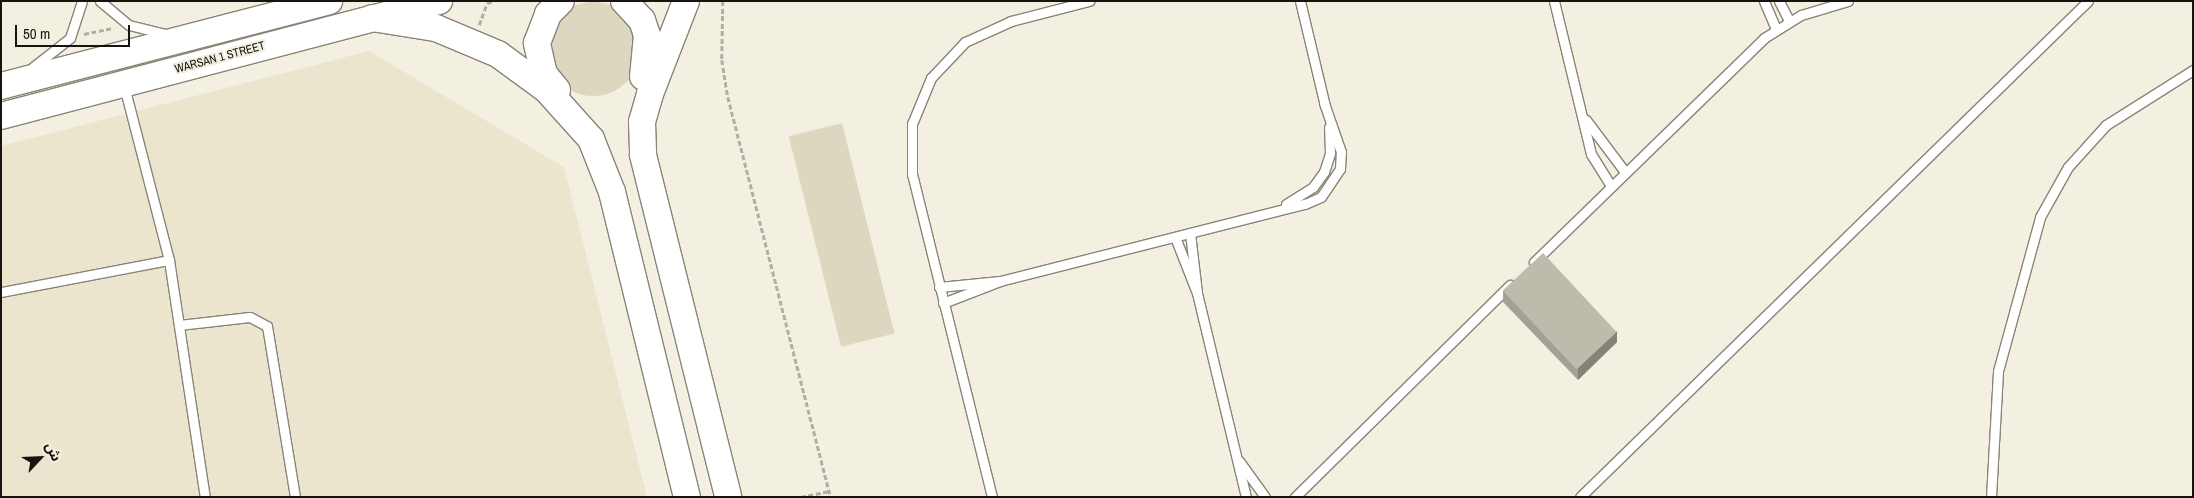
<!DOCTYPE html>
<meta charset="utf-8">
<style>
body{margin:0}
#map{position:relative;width:2194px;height:498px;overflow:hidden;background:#f4f0e1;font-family:"Archivo Narrow","Noto Sans Arabic",sans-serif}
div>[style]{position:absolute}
.built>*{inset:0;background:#ebe5ce}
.green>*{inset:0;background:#ded7bf;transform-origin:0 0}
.round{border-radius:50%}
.path>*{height:2.5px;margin-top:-1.25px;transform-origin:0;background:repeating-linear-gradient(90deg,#b1aea2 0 5px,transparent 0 7.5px)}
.roads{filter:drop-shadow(1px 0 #888476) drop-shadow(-1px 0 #888476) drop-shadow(0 1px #888476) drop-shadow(0 -1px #888476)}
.lane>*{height:9px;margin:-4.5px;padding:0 4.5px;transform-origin:4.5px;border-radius:4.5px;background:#fff}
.secondary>*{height:26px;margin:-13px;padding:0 13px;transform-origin:13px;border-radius:13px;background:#fff}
.wall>*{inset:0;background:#a3a094}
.shaded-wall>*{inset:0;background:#858278}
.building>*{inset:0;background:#bebaac;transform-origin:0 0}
span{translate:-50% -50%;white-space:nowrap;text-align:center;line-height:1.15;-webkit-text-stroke:4px #f4f0e1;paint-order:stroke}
.street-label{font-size:12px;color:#15140f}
.frame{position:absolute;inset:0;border:2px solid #15140f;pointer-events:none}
.north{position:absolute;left:15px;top:433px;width:50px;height:50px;-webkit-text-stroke:4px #f4f0e1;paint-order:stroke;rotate:65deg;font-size:14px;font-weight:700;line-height:20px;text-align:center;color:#15140f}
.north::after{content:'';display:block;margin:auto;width:18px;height:22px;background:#15140f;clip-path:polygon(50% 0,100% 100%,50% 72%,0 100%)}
.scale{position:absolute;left:15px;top:25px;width:115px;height:22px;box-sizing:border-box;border:2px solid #15140f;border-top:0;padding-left:6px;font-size:15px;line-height:18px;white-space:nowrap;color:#15140f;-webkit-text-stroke:4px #f4f0e1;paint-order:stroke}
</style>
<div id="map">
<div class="built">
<div style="clip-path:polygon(369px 51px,564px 167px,647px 497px,1px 497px,1px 146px)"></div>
</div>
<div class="green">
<div class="round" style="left:546px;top:2px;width:94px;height:94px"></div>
<div style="left:842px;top:123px;width:217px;height:55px;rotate:76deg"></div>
</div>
<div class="path">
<div style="left:723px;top:1px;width:59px;rotate:91deg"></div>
<div style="left:722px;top:60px;width:37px;rotate:81deg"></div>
<div style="left:728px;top:97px;width:413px;rotate:75.6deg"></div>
<div style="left:479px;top:25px;width:23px;rotate:-70deg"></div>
<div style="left:487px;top:3px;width:7px;rotate:-16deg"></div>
<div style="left:84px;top:34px;width:29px;rotate:-12deg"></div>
<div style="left:801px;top:497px;width:29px;rotate:-12deg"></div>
</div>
<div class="roads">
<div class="lane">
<div style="left:100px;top:1px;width:38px;rotate:40deg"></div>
<div style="left:129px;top:25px;width:38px;rotate:14deg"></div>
<div style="left:1300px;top:1px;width:108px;rotate:76.6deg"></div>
<div style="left:1554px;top:1px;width:157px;rotate:76.4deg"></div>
<div style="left:1591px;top:154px;width:38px;rotate:58deg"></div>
<div style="left:1764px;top:1px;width:30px;rotate:67deg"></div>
<div style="left:1779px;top:1px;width:22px;rotate:63deg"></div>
<div style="left:33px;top:67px;width:47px;rotate:-38.1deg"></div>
<div style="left:70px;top:38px;width:39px;rotate:-72deg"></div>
<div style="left:124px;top:86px;width:180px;rotate:75.5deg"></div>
<div style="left:169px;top:260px;width:240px;rotate:81.4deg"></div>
<div style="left:1586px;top:120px;width:65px;rotate:53.1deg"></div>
<div style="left:1286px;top:204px;width:32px;rotate:-32deg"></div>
<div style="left:1313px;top:187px;width:19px;rotate:-54deg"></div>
<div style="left:1324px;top:172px;width:20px;rotate:-72deg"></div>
<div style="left:1330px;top:153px;width:26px;rotate:-92deg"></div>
<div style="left:1190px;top:233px;width:60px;rotate:83.3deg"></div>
<div style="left:1175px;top:237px;width:60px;rotate:68.6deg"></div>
<div style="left:1197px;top:293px;width:210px;rotate:76.5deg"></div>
<div style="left:1534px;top:262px;width:321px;rotate:-44.2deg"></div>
<div style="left:1764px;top:38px;width:44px;rotate:-31.9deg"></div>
<div style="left:1801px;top:15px;width:49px;rotate:-16.6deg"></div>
<div style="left:939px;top:287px;width:61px;rotate:-5.6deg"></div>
<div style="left:1000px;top:281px;width:315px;rotate:-14.2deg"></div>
<div style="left:1305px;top:204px;width:17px;rotate:-24deg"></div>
<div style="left:1321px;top:197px;width:34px;rotate:-56deg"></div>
<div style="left:1340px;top:169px;width:17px;rotate:-87deg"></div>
<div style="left:1341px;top:152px;width:52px;rotate:-109.1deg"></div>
<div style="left:1px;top:292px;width:171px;rotate:-10.8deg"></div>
<div style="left:943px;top:303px;width:61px;rotate:-21.1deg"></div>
<div style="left:179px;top:325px;width:71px;rotate:-6.4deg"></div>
<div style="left:250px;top:317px;width:19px;rotate:28deg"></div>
<div style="left:267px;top:326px;width:173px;rotate:80.7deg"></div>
<div style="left:1239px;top:461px;width:44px;rotate:54.2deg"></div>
<div style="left:992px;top:497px;width:333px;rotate:-103.9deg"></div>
<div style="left:912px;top:174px;width:50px;rotate:-90deg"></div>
<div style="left:912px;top:124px;width:50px;rotate:-67.6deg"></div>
<div style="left:931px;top:78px;width:50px;rotate:-46.6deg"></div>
<div style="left:965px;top:42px;width:51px;rotate:-24.5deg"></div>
<div style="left:1011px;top:21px;width:81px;rotate:-14.4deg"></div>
<div style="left:1295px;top:497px;width:302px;rotate:-44.6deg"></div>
<div style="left:1580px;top:497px;width:710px;rotate:-44.32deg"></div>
<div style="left:1991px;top:497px;width:126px;rotate:-86.8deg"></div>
<div style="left:1998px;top:371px;width:160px;rotate:-74.7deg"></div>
<div style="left:2040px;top:217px;width:57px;rotate:-60.8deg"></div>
<div style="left:2068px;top:167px;width:57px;rotate:-47.9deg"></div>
<div style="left:2106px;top:125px;width:103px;rotate:-32.3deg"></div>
</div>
<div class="secondary">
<div style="left:624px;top:1px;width:26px;rotate:47deg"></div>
<div style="left:642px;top:20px;width:16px;rotate:72deg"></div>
<div style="left:647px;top:35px;width:42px;rotate:95.4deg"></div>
<div style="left:686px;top:1px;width:100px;rotate:111.2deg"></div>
<div style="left:650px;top:94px;width:29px;rotate:106deg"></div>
<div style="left:642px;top:122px;width:33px;rotate:88deg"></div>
<div style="left:643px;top:155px;width:352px;rotate:76deg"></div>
<div style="left:372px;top:18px;width:65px;rotate:8.9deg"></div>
<div style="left:436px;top:28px;width:67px;rotate:22.8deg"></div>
<div style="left:498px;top:54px;width:61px;rotate:36.3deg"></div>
<div style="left:547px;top:90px;width:66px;rotate:48.1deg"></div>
<div style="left:591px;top:139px;width:57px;rotate:68.4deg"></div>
<div style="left:612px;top:192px;width:314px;rotate:76.2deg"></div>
<div style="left:1px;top:86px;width:339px;rotate:-14.5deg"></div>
<div style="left:557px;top:90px;width:21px;rotate:-129deg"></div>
<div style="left:544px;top:74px;width:32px;rotate:-103deg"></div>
<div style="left:537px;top:43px;width:31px;rotate:-69deg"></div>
<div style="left:548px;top:14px;width:18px;rotate:-45deg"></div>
<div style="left:1px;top:116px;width:453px;rotate:-14.7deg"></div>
</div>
</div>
<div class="wall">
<div style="clip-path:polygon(1503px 291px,1617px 342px,1578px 380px,1503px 302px)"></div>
</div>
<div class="shaded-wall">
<div style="clip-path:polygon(1617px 331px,1617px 342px,1578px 380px,1578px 368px)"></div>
</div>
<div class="building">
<div style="left:1543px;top:253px;width:108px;height:55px;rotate:47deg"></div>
</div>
<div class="street-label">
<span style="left:220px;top:58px;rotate:-15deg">WARSAN 1 STREET</span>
</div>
<div class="frame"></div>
<div class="north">ش</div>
<div class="scale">50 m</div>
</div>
